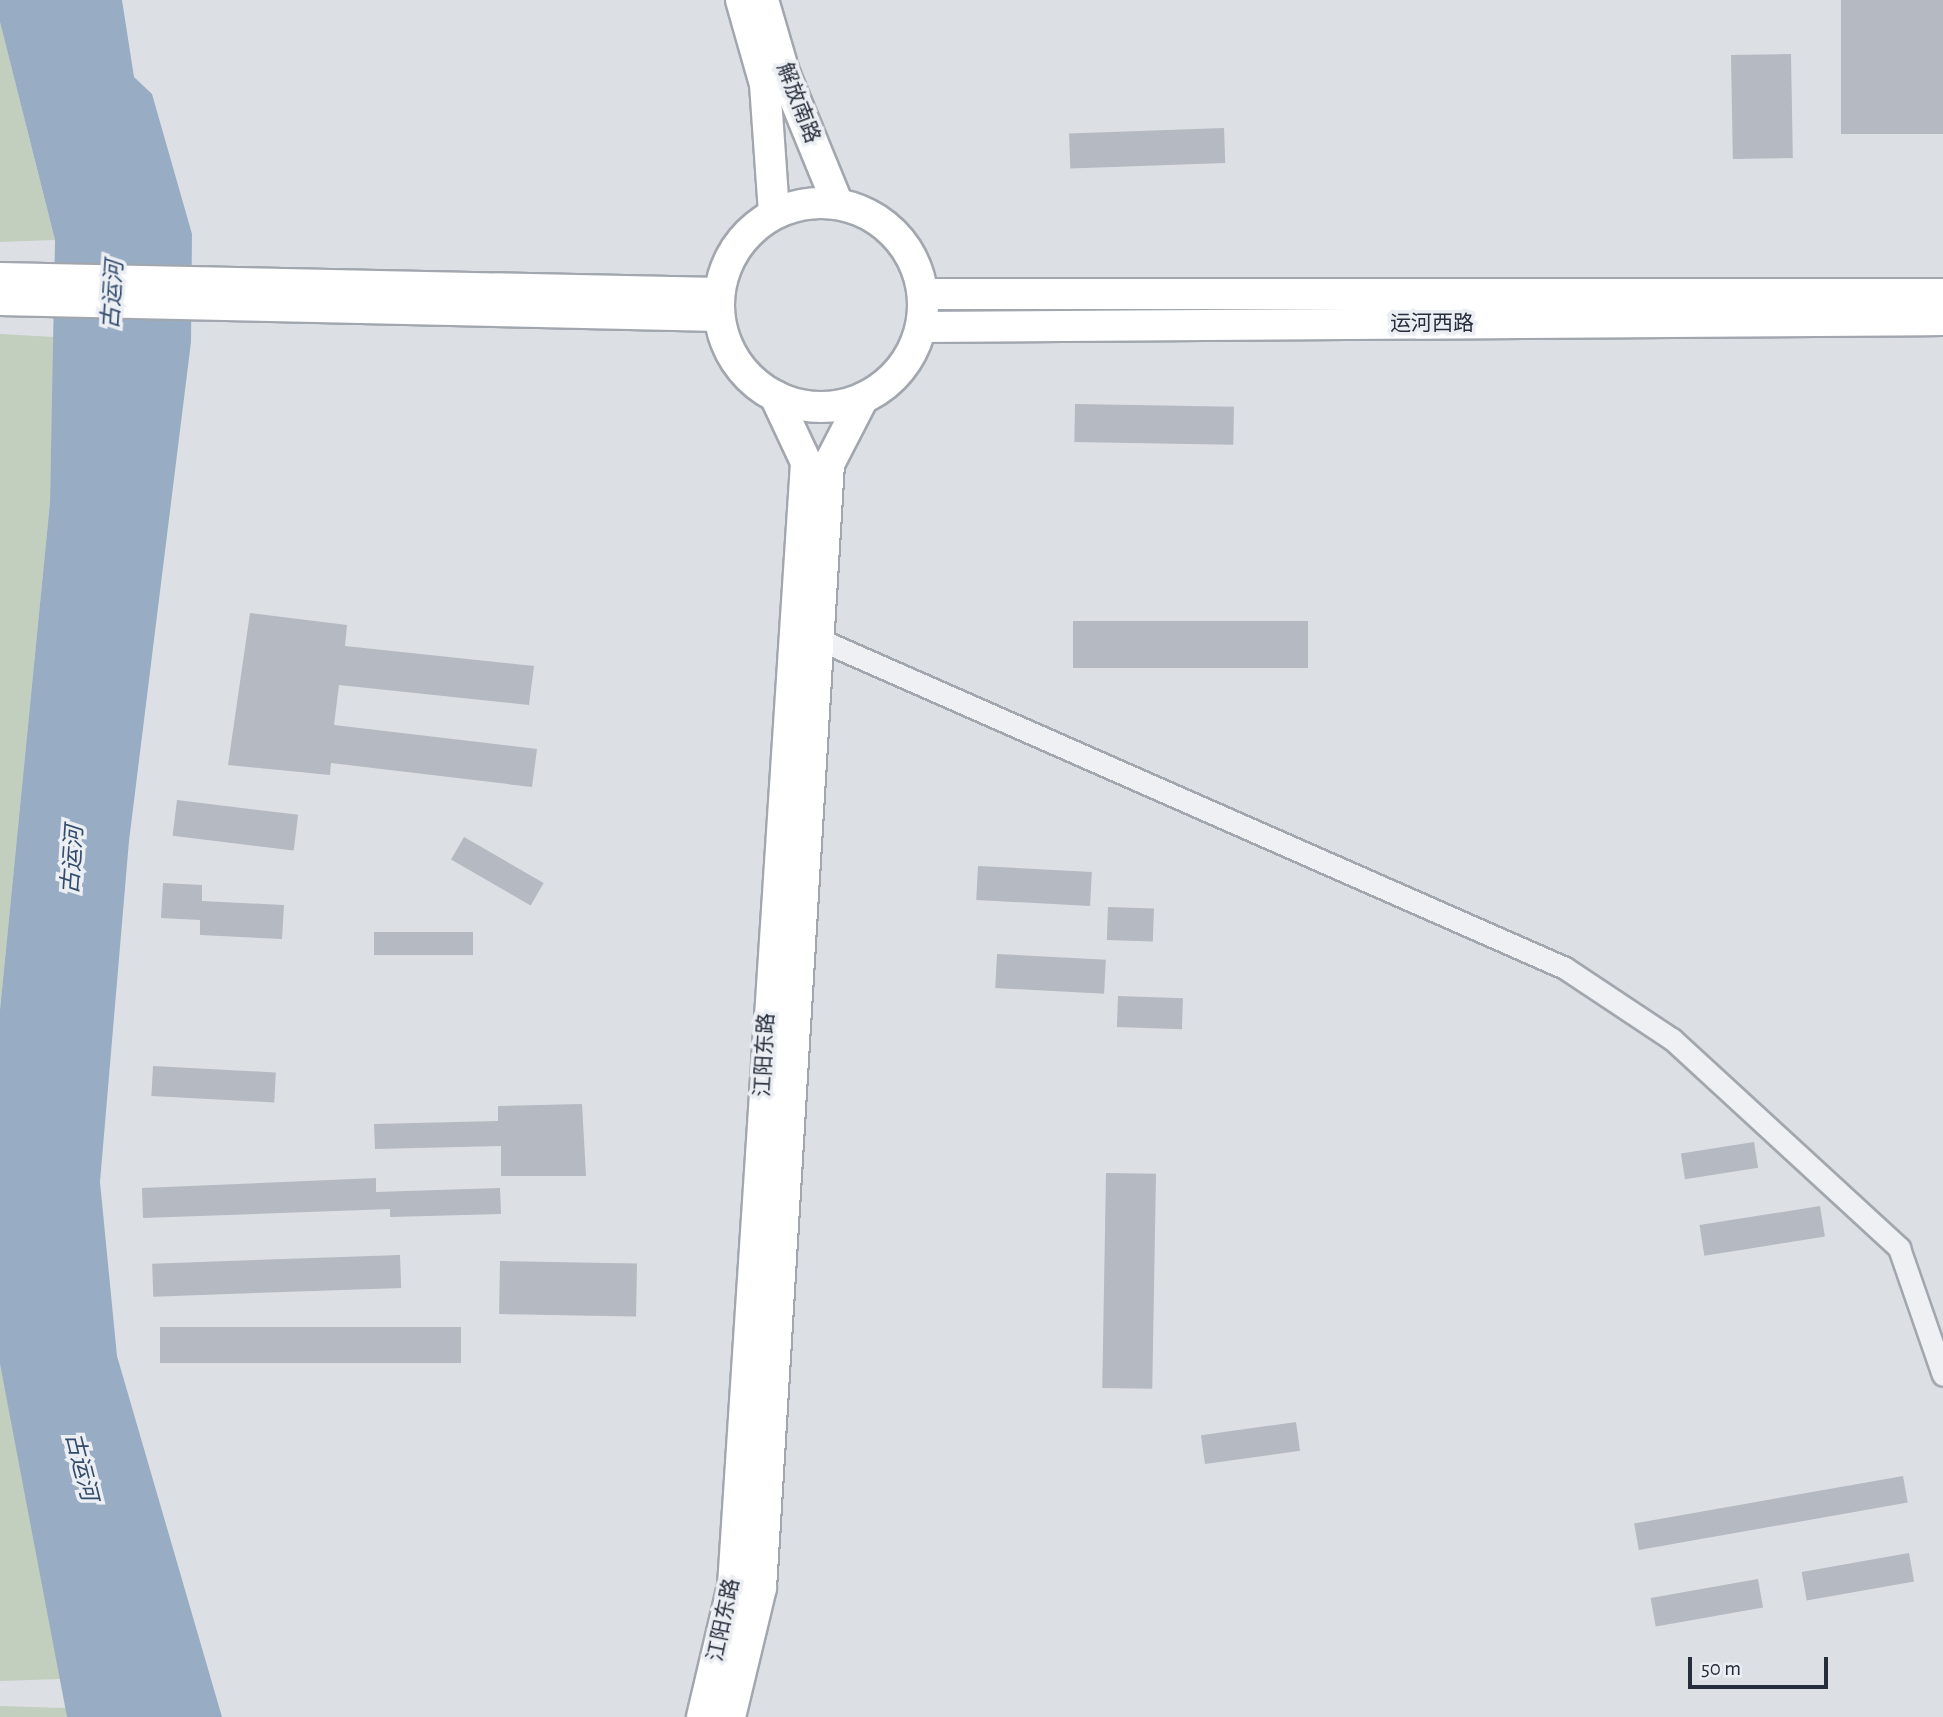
<!DOCTYPE html>
<meta charset="utf-8">
<style>
body{margin:0}
#map{position:relative;width:1943px;height:1717px;overflow:hidden;background:#dce0e5;font-family:"Alegreya Sans","Noto Sans SC",sans-serif}
div>[style]{position:absolute}
.green>*{inset:0;background:#c2cfbe}
.water>*{inset:0;background:#98adc4}
.building>*{inset:0;background:#b4b9c2;transform-origin:0 0}
.roads{filter:drop-shadow(2px 0 #a2a7af) drop-shadow(-2px 0 #a2a7af) drop-shadow(0 2px #a2a7af) drop-shadow(0 -2px #a2a7af)}
.street>*{height:21px;margin:-10.5px;padding:0 10.5px;transform-origin:10.5px;border-radius:10.5px;background:#eef0f4}
.secondary>*{height:30px;margin:-15px;padding:0 15px;transform-origin:15px;border-radius:15px;background:#fff}
.secondary>.ring{margin:-15px;padding:0;box-sizing:content-box;background:none;border:30px solid #fff;border-radius:50%}
span{translate:-50% -50%;white-space:nowrap;text-align:center;line-height:1.15;-webkit-text-stroke:7px #ebeef3;paint-order:stroke}
.street-label{font-size:21px;color:#272e3b}
.water-label{font-size:23px;color:#334c6c;font-style:italic}
.scale{position:absolute;left:1688px;top:1657px;width:140px;height:32px;box-sizing:border-box;border:4px solid #272e3b;border-top:0;padding-left:9px;font-size:21px;line-height:24px;white-space:nowrap;color:#272e3b;-webkit-text-stroke:5px #ebeef3;paint-order:stroke}
</style>
<div id="map">
<div class="green">
<div style="clip-path:polygon(0 22px,55px 240px,0 242px)"></div>
<div style="clip-path:polygon(0 334px,54px 337px,50px 502px,0 1010px)"></div>
<div style="clip-path:polygon(0 1364px,32px 1523px,61px 1679px,0 1681px)"></div>
<div style="clip-path:polygon(0 1706px,66px 1708px,67px 1717px,0 1717px)"></div>
</div>
<div class="water">
<div style="clip-path:polygon(0 0,122px 0,134px 77px,152px 94px,192px 234px,191px 342px,129px 841px,100px 1182px,117px 1356px,222px 1717px,67px 1717px,0 1364px,0 1010px,50px 502px,55px 240px,0 22px)"></div>
</div>
<div class="building">
<div style="left:1841px;top:0;width:102px;height:134px"></div>
<div style="left:1791px;top:54px;width:104px;height:60px;rotate:89deg"></div>
<div style="left:1224px;top:128px;width:35px;height:155px;rotate:88deg"></div>
<div style="left:1075px;top:404px;width:159px;height:38px;rotate:1deg"></div>
<div style="clip-path:polygon(250px 613px,347px 625px,345px 646px,534px 666px,529px 705px,339px 685px,334px 725px,537px 749px,532px 787px,331px 763px,330px 775px,228px 765px)"></div>
<div style="left:1073px;top:621px;width:235px;height:47px"></div>
<div style="left:177px;top:800px;width:122px;height:36px;rotate:7deg"></div>
<div style="left:464px;top:837px;width:92px;height:26px;rotate:30deg"></div>
<div style="left:978px;top:866px;width:114px;height:34px;rotate:3deg"></div>
<div style="clip-path:polygon(163px 883px,202px 885px,202px 901px,284px 905px,282px 939px,200px 935px,200px 920px,161px 918px)"></div>
<div style="left:1108px;top:907px;width:46px;height:33px;rotate:2deg"></div>
<div style="left:473px;top:932px;width:23px;height:99px;rotate:90deg"></div>
<div style="left:997px;top:954px;width:109px;height:34px;rotate:3deg"></div>
<div style="left:1118px;top:996px;width:65px;height:31px;rotate:2deg"></div>
<div style="left:153px;top:1066px;width:123px;height:30px;rotate:3deg"></div>
<div style="clip-path:polygon(582px 1104px,586px 1176px,501px 1176px,501px 1146px,375px 1149px,374px 1124px,498px 1121px,498px 1106px)"></div>
<div style="left:1754px;top:1142px;width:26px;height:74px;rotate:81deg"></div>
<div style="left:1106px;top:1173px;width:50px;height:215px;rotate:1deg"></div>
<div style="clip-path:polygon(376px 1178px,376px 1192px,500px 1188px,501px 1214px,390px 1217px,390px 1209px,143px 1218px,142px 1188px)"></div>
<div style="left:1820px;top:1206px;width:31px;height:122px;rotate:81deg"></div>
<div style="left:400px;top:1255px;width:33px;height:248px;rotate:88deg"></div>
<div style="left:500px;top:1261px;width:137px;height:53px;rotate:1deg"></div>
<div style="left:461px;top:1327px;width:36px;height:301px;rotate:90deg"></div>
<div style="left:1296px;top:1422px;width:29px;height:96px;rotate:82deg"></div>
<div style="left:1903px;top:1476px;width:27px;height:273px;rotate:80deg"></div>
<div style="left:1909px;top:1553px;width:29px;height:109px;rotate:80deg"></div>
<div style="left:1758px;top:1579px;width:29px;height:109px;rotate:80deg"></div>
</div>
<div class="roads">
<div class="street">
<div style="left:816px;top:638px;width:818px;rotate:23.78deg"></div>
<div style="left:1565px;top:968px;width:128px;rotate:33.6deg"></div>
<div style="left:1672px;top:1039px;width:309px;rotate:42.6deg"></div>
<div style="left:1899px;top:1248px;width:134px;rotate:70.9deg"></div>
</div>
<div class="secondary">
<div style="left:741px;top:0;width:87px;rotate:74.1deg"></div>
<div style="left:765px;top:84px;width:130px;rotate:86deg"></div>
<div style="left:763px;top:0;width:78px;rotate:73.7deg"></div>
<div style="left:785px;top:75px;width:139px;rotate:67.7deg"></div>
<div class="ring" style="left:719px;top:203px;width:174px;height:174px"></div>
<div style="left:0;top:278px;width:719px;rotate:1.2deg"></div>
<div style="left:924px;top:294px;width:1019px"></div>
<div style="left:0;top:300px;width:719px;rotate:1.27deg"></div>
<div style="left:921px;top:327px;width:1022px;rotate:-0.39deg"></div>
<div style="left:702px;top:1717px;width:135px;rotate:-76.7deg"></div>
<div style="left:733px;top:1586px;width:1126px;rotate:-86.28deg"></div>
<div style="left:806px;top:462px;width:73px;rotate:-115.2deg"></div>
<div style="left:730px;top:1717px;width:133px;rotate:-76.5deg"></div>
<div style="left:761px;top:1588px;width:1126px;rotate:-86.54deg"></div>
<div style="left:829px;top:464px;width:74px;rotate:-62.7deg"></div>
</div>
</div>
<div class="street-label">
<span style="left:798px;top:103px;rotate:69deg">解放南路</span>
<span style="left:1432px;top:324px">运河西路</span>
<span style="left:765px;top:1055px;rotate:-87deg">江阳东路</span>
<span style="left:724px;top:1620px;rotate:-78deg">江阳东路</span>
</div>
<div class="water-label">
<span style="left:114px;top:295px;rotate:-86deg">古运河</span>
<span style="left:74px;top:860px;rotate:-86deg">古运河</span>
<span style="left:80px;top:1467px;rotate:76deg">古运河</span>
</div>
<div class="scale">50 m</div>
</div>
